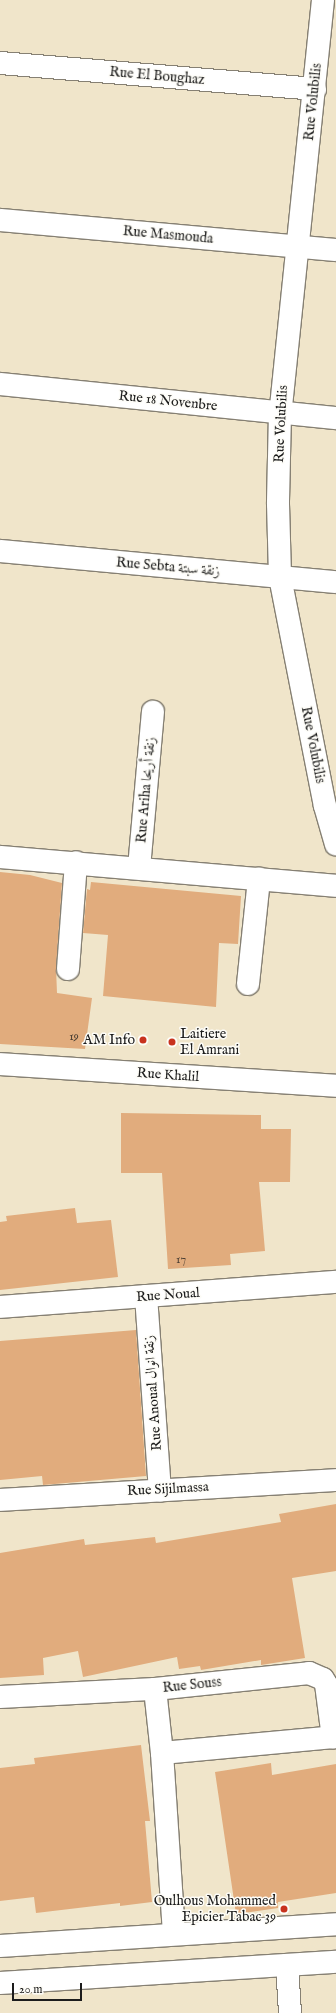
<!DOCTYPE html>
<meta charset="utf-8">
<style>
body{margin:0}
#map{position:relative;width:336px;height:2013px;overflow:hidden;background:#f0e5ca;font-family:"IM FELL English",Amiri,serif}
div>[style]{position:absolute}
.building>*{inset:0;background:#e1ac7d}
.roads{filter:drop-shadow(1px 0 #868073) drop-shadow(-1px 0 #868073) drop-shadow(0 1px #868073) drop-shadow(0 -1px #868073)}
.minor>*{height:22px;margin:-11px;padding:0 11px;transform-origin:11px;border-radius:11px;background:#fff}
.major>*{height:22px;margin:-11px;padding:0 11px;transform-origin:11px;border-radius:11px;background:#fff}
.dots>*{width:11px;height:11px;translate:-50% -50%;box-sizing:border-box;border:2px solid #fdfcf7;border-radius:50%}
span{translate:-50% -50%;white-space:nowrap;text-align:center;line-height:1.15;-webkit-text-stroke:3px #fdfcf7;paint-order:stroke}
.number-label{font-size:12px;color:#4d4034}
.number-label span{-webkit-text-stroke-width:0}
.street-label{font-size:14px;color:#1c1c1c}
.poi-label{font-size:14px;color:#1c1c1c}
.left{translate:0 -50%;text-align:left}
.right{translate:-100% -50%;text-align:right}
.scale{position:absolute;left:12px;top:1983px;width:70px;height:18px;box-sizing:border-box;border:2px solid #1c1c1c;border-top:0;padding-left:5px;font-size:12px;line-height:14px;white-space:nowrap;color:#1c1c1c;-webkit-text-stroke:3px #fdfcf7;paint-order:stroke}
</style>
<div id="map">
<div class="building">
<div style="clip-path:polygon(0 872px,30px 875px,62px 883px,56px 968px,57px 993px,92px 998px,85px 1049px,0 1044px)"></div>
<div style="clip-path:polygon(91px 882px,241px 896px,238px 944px,219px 943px,216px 1007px,103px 996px,108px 935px,83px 933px,87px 889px,90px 890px)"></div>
<div style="clip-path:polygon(121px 1113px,261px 1115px,261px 1129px,291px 1129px,290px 1182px,259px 1182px,265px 1251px,230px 1254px,231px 1265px,168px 1269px,162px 1173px,121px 1173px)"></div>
<div style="clip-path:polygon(75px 1208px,77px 1223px,111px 1220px,118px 1277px,0 1290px,0 1222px,7px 1221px,6px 1216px)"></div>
<div style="clip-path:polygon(136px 1330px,146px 1476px,43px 1485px,42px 1476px,0 1480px,0 1341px)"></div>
<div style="clip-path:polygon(336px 1504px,336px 1571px,292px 1578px,305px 1658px,261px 1665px,261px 1660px,201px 1670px,200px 1666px,179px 1669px,177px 1657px,83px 1677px,78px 1651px,43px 1658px,44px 1675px,0 1678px,0 1553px,84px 1539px,85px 1545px,155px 1537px,156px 1543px,281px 1522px,279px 1514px)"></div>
<div style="clip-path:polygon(141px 1745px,150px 1821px,145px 1821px,152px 1902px,120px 1906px,120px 1903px,36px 1913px,34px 1897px,0 1901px,0 1768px,35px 1764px,34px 1758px)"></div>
<div style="clip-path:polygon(271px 1763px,272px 1775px,336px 1764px,336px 1893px,278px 1902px,278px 1908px,236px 1914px,215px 1772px)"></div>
</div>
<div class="roads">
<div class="minor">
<div style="left:323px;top:0;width:415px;rotate:95.9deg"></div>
<div style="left:280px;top:413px;width:91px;rotate:91.3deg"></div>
<div style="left:278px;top:504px;width:73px;rotate:88.4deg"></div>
<div style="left:280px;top:577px;width:233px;rotate:78.9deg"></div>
<div style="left:325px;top:806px;width:40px;rotate:74deg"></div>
<div style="left:0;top:63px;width:316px;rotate:4.7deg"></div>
<div style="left:0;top:220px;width:337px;rotate:5.1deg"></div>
<div style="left:0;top:384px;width:338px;rotate:5.8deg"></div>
<div style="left:0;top:551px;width:337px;rotate:5.3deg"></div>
<div style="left:0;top:857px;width:337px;rotate:4.9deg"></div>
<div style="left:139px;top:868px;width:157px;rotate:-84.9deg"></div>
<div style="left:68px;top:969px;width:107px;rotate:-85.7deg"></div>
<div style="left:248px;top:984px;width:106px;rotate:-84deg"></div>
<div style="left:0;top:1064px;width:337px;rotate:3.7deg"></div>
<div style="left:146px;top:1296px;width:195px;rotate:85.9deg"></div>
<div style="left:0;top:1307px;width:337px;rotate:-4.3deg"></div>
<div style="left:0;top:1500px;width:337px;rotate:-3.4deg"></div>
<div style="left:155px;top:1689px;width:64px;rotate:83.8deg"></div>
<div style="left:162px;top:1753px;width:180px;rotate:86.2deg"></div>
<div style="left:0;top:1697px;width:155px;rotate:-3deg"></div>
<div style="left:155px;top:1689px;width:155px;rotate:-5.9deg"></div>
<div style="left:309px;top:1673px;width:15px;rotate:23deg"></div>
<div style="left:323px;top:1679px;width:6px;rotate:59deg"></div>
<div style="left:326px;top:1684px;width:54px;rotate:82.6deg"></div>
<div style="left:162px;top:1753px;width:175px;rotate:-5.3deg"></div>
<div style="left:287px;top:1965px;width:48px;rotate:86.4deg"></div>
</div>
<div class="major">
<div style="left:0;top:1946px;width:337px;rotate:-3.7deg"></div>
<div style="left:0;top:1983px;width:337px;rotate:-3.6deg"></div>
</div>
</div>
<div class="dots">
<div style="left:143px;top:1040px;background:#c8321e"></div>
<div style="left:172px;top:1042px;background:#c8321e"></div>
<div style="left:284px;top:1909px;background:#c8321e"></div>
</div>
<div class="number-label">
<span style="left:74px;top:1037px">19</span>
<span style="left:181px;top:1260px">17</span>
</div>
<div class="street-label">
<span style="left:157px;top:76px;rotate:5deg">Rue El Boughaz</span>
<span style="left:313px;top:102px;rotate:-84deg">Rue Volubilis</span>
<span style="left:168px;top:235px;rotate:5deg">Rue Masmouda</span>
<span style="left:168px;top:401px;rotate:6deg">Rue 18 Novenbre</span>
<span style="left:281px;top:424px;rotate:-87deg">Rue Volubilis</span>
<span style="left:168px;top:567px;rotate:5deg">Rue Sebta زنقة سبتة</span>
<span style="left:313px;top:745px;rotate:79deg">Rue Volubilis</span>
<span style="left:146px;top:790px;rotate:-85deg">Rue Ariha زنقة أريحا</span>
<span style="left:168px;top:1075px;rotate:4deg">Rue Khalil</span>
<span style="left:168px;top:1295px;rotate:-4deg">Rue Noual</span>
<span style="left:153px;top:1393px;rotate:-94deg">Rue Anoual زنقة انوال</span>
<span style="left:168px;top:1489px;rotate:-3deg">Rue Sijilmassa</span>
<span style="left:192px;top:1685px;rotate:-6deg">Rue Souss</span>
</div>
<div class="poi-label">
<span class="left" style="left:180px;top:1042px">Laitiere<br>El Amrani</span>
<span class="right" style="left:135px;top:1040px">AM Info</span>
<span class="right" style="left:276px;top:1909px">Oulhous Mohammed<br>Epicier Tabac 39</span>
</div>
<div class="scale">20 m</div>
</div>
